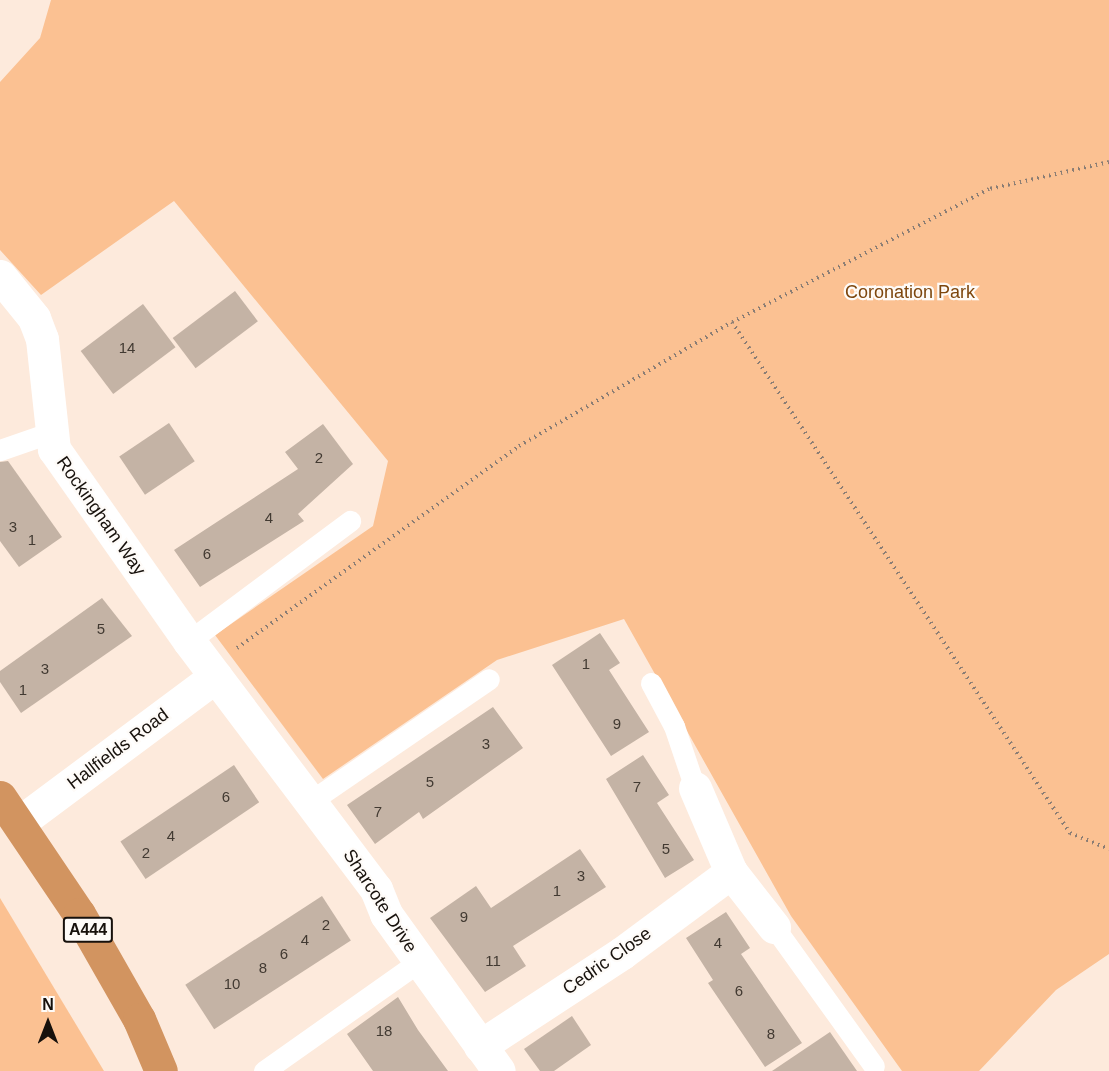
<!DOCTYPE html>
<style>
body{margin:0}
#map{position:relative;width:1109px;height:1071px;overflow:hidden;background:#fdeadc;font-family:Helvetica,sans-serif}
div>[style]{position:absolute}
.green>*{inset:0;background:#fbc192}
.building>*{inset:0;background:#c4b3a5;transform-origin:0 0}
.path>*{height:4px;margin-top:-2px;transform-origin:0;background:repeating-linear-gradient(90deg,#8a7d74 0 1.5px,transparent 0 6px)}
.lane>*{height:21px;margin:-10.5px;padding:0 10.5px;transform-origin:10.5px;border-radius:10.5px;background:#fff}
.street>*{height:33px;margin:-16.5px;padding:0 16.5px;transform-origin:16.5px;border-radius:16.5px;background:#fff}
.highway>*{height:33px;margin:-16.5px;padding:0 16.5px;transform-origin:16.5px;border-radius:16.5px;background:#d29460}
span{translate:-50% -50%;white-space:nowrap;text-align:center;line-height:1.15;-webkit-text-stroke:4.5px #fefbf8;paint-order:stroke}
.number-label{font-size:15px;color:#423a32}
.number-label span{-webkit-text-stroke-width:0}
.shield-label span{padding:2px 4px;background:#fefbf8;border:2px solid;border-radius:4px;-webkit-text-stroke-width:0}
.shield-label{font-size:16px;color:#17110c;font-weight:700}
.park-label{font-size:18px;color:#7e470e}
.street-label{font-size:18px;color:#17110c}
.north{position:absolute;left:18px;top:993px;width:60px;height:60px;-webkit-text-stroke:4px #fefbf8;paint-order:stroke;rotate:0deg;font-size:16px;font-weight:700;line-height:24px;text-align:center;color:#17110c}
.north::after{content:'';display:block;margin:auto;width:21px;height:27px;background:#17110c;clip-path:polygon(50% 0,100% 100%,50% 72%,0 100%)}
</style>
<div id="map">
<div class="green">
<div style="clip-path:polygon(51px 0,1109px 0,1109px 954px,1056px 990px,979px 1071px,902px 1071px,791px 916px,624px 619px,497px 660px,323px 779px,215px 635px,373px 526px,388px 461px,174px 201px,41px 295px,0 250px,0 82px,40px 38px)"></div>
<div style="clip-path:polygon(0 898px,104px 1071px,0 1071px)"></div>
</div>
<div class="building">
<div style="left:235px;top:291px;width:38px;height:78px;rotate:53deg"></div>
<div style="left:143px;top:304px;width:54px;height:78px;rotate:53deg"></div>
<div style="left:169px;top:423px;width:46px;height:60px;rotate:56deg"></div>
<div style="clip-path:polygon(323px 424px,353px 464px,298px 514px,304px 521px,200px 587px,174px 550px,298px 469px,285px 452px)"></div>
<div style="clip-path:polygon(8px 461px,62px 537px,19px 567px,0 541px,0 462px)"></div>
<div style="clip-path:polygon(102px 598px,132px 636px,21px 713px,0 682px,0 671px)"></div>
<div style="clip-path:polygon(600px 633px,620px 663px,609px 670px,649px 732px,611px 756px,552px 665px)"></div>
<div style="clip-path:polygon(493px 707px,523px 748px,423px 819px,419px 812px,375px 844px,347px 805px)"></div>
<div style="clip-path:polygon(643px 755px,669px 795px,657px 803px,694px 860px,665px 878px,606px 779px)"></div>
<div style="left:234px;top:765px;width:45px;height:137px;rotate:56deg"></div>
<div style="clip-path:polygon(580px 849px,606px 887px,513px 946px,526px 966px,485px 992px,430px 918px,476px 886px,491px 908px)"></div>
<div style="left:322px;top:896px;width:53px;height:163px;rotate:57deg"></div>
<div style="clip-path:polygon(726px 912px,750px 948px,741px 954px,802px 1043px,765px 1067px,708px 983px,713px 980px,686px 938px)"></div>
<div style="clip-path:polygon(398px 997px,418px 1030px,448px 1071px,373px 1071px,347px 1034px)"></div>
<div style="clip-path:polygon(572px 1016px,591px 1045px,554px 1071px,540px 1071px,524px 1049px)"></div>
<div style="clip-path:polygon(830px 1032px,857px 1071px,772px 1071px)"></div>
</div>
<div class="path">
<div style="left:1109px;top:162px;width:123px;rotate:167.3deg"></div>
<div style="left:989px;top:189px;width:289px;rotate:152.6deg"></div>
<div style="left:732px;top:322px;width:613px;rotate:56.52deg"></div>
<div style="left:1070px;top:833px;width:42px;rotate:22.3deg"></div>
<div style="left:237px;top:648px;width:347px;rotate:-35.6deg"></div>
<div style="left:519px;top:446px;width:246px;rotate:-30.2deg"></div>
</div>
<div class="lane">
<div style="left:0;top:450px;width:52px;rotate:-19.1deg"></div>
<div style="left:189px;top:641px;width:201px;rotate:-36.7deg"></div>
<div style="left:651px;top:683px;width:49px;rotate:61.9deg"></div>
<div style="left:674px;top:726px;width:65px;rotate:71.3deg"></div>
<div style="left:308px;top:803px;width:219px;rotate:-34.4deg"></div>
<div style="left:774px;top:927px;width:171px;rotate:54.3deg"></div>
<div style="left:264px;top:1071px;width:191px;rotate:-35.2deg"></div>
</div>
<div class="street">
<div style="left:0;top:276px;width:54px;rotate:51deg"></div>
<div style="left:34px;top:318px;width:22px;rotate:69deg"></div>
<div style="left:42px;top:339px;width:111px;rotate:83.8deg"></div>
<div style="left:54px;top:449px;width:235px;rotate:54.9deg"></div>
<div style="left:189px;top:641px;width:311px;rotate:53deg"></div>
<div style="left:376px;top:889px;width:27px;rotate:68deg"></div>
<div style="left:386px;top:914px;width:193px;rotate:54.3deg"></div>
<div style="left:695px;top:788px;width:91px;rotate:66.8deg"></div>
<div style="left:731px;top:872px;width:70px;rotate:52deg"></div>
<div style="left:20px;top:822px;width:244px;rotate:-36.7deg"></div>
<div style="left:480px;top:1046px;width:170px;rotate:-33.2deg"></div>
<div style="left:622px;top:953px;width:136px;rotate:-36.6deg"></div>
</div>
<div class="highway">
<div style="left:0;top:797px;width:141px;rotate:56deg"></div>
<div style="left:79px;top:914px;width:121px;rotate:60.3deg"></div>
<div style="left:139px;top:1019px;width:56px;rotate:67.1deg"></div>
</div>
<div class="number-label">
<span style="left:127px;top:348px">14</span>
<span style="left:319px;top:458px">2</span>
<span style="left:269px;top:518px">4</span>
<span style="left:13px;top:527px">3</span>
<span style="left:32px;top:540px">1</span>
<span style="left:207px;top:554px">6</span>
<span style="left:101px;top:629px">5</span>
<span style="left:586px;top:664px">1</span>
<span style="left:45px;top:669px">3</span>
<span style="left:23px;top:690px">1</span>
<span style="left:617px;top:724px">9</span>
<span style="left:486px;top:744px">3</span>
<span style="left:430px;top:782px">5</span>
<span style="left:637px;top:787px">7</span>
<span style="left:226px;top:797px">6</span>
<span style="left:378px;top:812px">7</span>
<span style="left:171px;top:836px">4</span>
<span style="left:666px;top:849px">5</span>
<span style="left:146px;top:853px">2</span>
<span style="left:581px;top:876px">3</span>
<span style="left:557px;top:891px">1</span>
<span style="left:464px;top:917px">9</span>
<span style="left:326px;top:925px">2</span>
<span style="left:305px;top:940px">4</span>
<span style="left:718px;top:943px">4</span>
<span style="left:284px;top:954px">6</span>
<span style="left:493px;top:961px">11</span>
<span style="left:263px;top:968px">8</span>
<span style="left:232px;top:984px">10</span>
<span style="left:739px;top:991px">6</span>
<span style="left:384px;top:1031px">18</span>
<span style="left:771px;top:1034px">8</span>
</div>
<div class="shield-label">
<span style="left:88px;top:930px">A444</span>
</div>
<div class="park-label">
<span style="left:910px;top:292px">Coronation Park</span>
</div>
<div class="street-label">
<span style="left:101px;top:516px;rotate:55deg">Rockingham Way</span>
<span style="left:118px;top:749px;rotate:-37deg">Hallfields Road</span>
<span style="left:380px;top:901px;rotate:57deg">Sharcote Drive</span>
<span style="left:607px;top:961px;rotate:-35deg">Cedric Close</span>
</div>
<div class="north">N</div>
</div>
